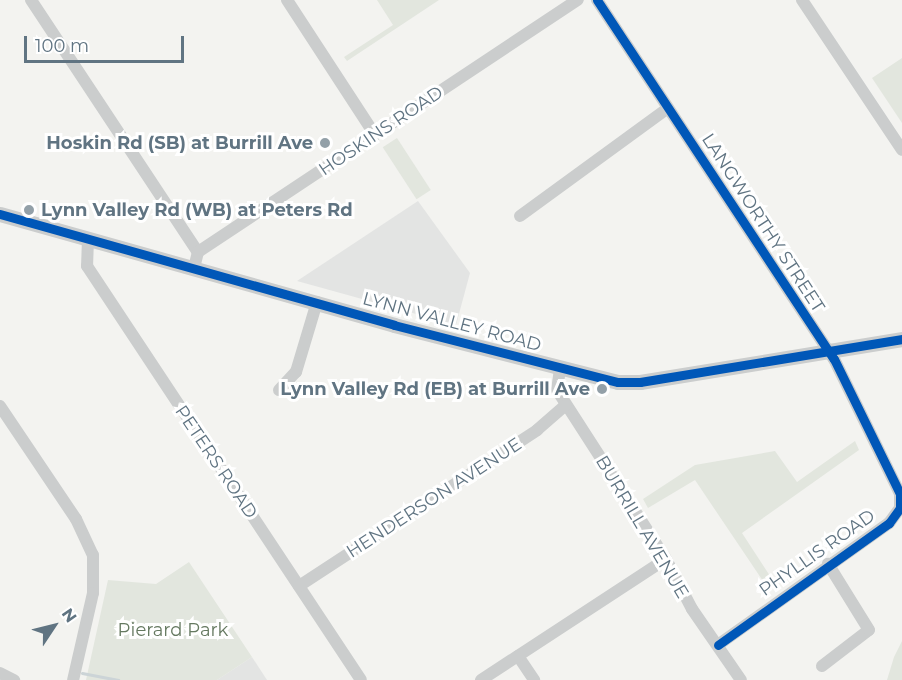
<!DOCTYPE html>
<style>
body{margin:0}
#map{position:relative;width:902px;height:680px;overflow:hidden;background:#f3f3f0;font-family:Montserrat,sans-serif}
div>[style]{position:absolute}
.built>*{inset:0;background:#e3e4e3}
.green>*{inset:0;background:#e2e6de;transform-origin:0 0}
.stream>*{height:3px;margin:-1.5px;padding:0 1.5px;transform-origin:1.5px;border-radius:1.5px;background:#ccd4d7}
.minor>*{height:12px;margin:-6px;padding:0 6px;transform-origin:6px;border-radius:6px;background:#cbcdcd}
.tertiary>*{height:15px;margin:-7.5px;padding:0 7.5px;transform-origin:7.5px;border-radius:7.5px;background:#cbcdcd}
.cycleway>*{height:9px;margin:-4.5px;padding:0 4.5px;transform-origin:4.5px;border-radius:4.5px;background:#0057b8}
.dots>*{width:16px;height:16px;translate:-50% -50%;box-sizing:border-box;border:3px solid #fff;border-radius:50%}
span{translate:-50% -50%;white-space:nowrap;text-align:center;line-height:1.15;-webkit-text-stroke:6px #fff;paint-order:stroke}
.street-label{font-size:18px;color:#607482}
.poi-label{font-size:18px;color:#607482;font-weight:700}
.right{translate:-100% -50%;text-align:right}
.left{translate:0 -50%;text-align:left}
.park-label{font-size:18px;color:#657960}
.north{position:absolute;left:24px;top:596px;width:60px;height:60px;-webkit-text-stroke:4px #fff;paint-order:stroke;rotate:55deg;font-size:16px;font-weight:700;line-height:24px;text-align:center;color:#607482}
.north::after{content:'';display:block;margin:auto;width:21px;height:27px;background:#607482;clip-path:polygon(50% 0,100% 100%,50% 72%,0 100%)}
.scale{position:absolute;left:24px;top:36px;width:160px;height:27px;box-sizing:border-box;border:3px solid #607482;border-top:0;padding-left:8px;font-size:18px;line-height:21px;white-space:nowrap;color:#607482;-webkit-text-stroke:4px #fff;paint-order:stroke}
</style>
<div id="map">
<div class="built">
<div style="clip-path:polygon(418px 201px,470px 273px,456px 325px,297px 281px)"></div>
<div style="clip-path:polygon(252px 657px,267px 680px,217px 680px)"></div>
</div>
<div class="green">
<div style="clip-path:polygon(377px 0,439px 0,347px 61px,344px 57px,393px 25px)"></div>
<div style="clip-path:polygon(902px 58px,902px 123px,872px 78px)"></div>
<div style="left:397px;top:138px;width:62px;height:17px;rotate:57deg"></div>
<div style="clip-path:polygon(855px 441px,859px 450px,742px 533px,774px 582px,767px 587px,695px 480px,648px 508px,643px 499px,695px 465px,775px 451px,797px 482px)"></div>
<div style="clip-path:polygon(189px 562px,252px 657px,217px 680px,86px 680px,108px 580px,156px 584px)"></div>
<div style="clip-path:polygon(902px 641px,902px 680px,887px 680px,894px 657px)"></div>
</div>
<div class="stream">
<div style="left:82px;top:673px;width:37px;rotate:11deg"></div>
</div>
<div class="minor">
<div style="left:31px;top:0;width:302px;rotate:56.5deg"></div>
<div style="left:287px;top:0;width:161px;rotate:56.9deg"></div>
<div style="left:597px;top:0;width:430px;rotate:56.6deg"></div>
<div style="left:834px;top:359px;width:150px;rotate:63.9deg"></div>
<div style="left:900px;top:494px;width:14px;rotate:90deg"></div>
<div style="left:900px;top:508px;width:19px;rotate:126deg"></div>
<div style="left:889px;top:523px;width:210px;rotate:144.5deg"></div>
<div style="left:802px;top:0;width:180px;rotate:56.3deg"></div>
<div style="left:520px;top:216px;width:182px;rotate:-36.1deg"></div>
<div style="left:88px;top:239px;width:27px;rotate:92deg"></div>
<div style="left:87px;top:266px;width:496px;rotate:56.5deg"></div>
<div style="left:194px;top:268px;width:16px;rotate:-76deg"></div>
<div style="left:198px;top:252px;width:456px;rotate:-33.6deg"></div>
<div style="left:560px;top:369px;width:21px;rotate:98deg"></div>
<div style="left:557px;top:390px;width:201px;rotate:57.2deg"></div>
<div style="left:666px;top:559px;width:56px;rotate:62.5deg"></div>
<div style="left:692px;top:609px;width:86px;rotate:55.4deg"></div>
<div style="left:279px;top:390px;width:25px;rotate:-47deg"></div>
<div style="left:296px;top:372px;width:73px;rotate:-73.3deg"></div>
<div style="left:0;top:406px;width:136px;rotate:56.1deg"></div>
<div style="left:76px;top:519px;width:40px;rotate:65deg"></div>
<div style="left:93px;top:555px;width:38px;rotate:90deg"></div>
<div style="left:93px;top:593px;width:89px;rotate:102.9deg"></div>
<div style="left:299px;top:586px;width:285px;rotate:-33.2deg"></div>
<div style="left:537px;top:430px;width:38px;rotate:-41deg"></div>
<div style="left:518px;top:656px;width:29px;rotate:56deg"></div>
<div style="left:822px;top:666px;width:59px;rotate:-37.5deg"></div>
<div style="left:869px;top:630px;width:78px;rotate:-121.8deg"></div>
<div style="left:0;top:673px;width:16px;rotate:27deg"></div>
<div style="left:481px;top:680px;width:221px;rotate:-33.2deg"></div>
</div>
<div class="tertiary">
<div style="left:0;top:214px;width:409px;rotate:15.7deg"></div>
<div style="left:394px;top:325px;width:231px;rotate:14.3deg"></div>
<div style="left:618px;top:382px;width:22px"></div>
<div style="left:640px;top:382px;width:266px;rotate:-9.3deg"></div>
</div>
<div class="cycleway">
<div style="left:597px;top:0;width:430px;rotate:56.6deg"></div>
<div style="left:834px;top:359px;width:150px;rotate:63.9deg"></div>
<div style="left:900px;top:494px;width:14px;rotate:90deg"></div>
<div style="left:900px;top:508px;width:19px;rotate:126deg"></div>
<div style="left:889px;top:523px;width:210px;rotate:144.5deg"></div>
<div style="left:0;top:214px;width:409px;rotate:15.7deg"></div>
<div style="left:394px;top:325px;width:231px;rotate:14.3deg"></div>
<div style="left:618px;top:382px;width:22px"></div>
<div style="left:640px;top:382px;width:266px;rotate:-9.3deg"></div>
</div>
<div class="dots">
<div style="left:325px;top:143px;background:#93a0a8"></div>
<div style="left:29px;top:210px;background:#93a0a8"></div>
<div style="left:602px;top:389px;background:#93a0a8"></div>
</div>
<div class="street-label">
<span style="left:381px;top:131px;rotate:-34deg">HOSKINS ROAD</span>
<span style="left:763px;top:223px;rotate:57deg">LANGWORTHY STREET</span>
<span style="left:452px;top:322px;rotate:15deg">LYNN VALLEY ROAD</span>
<span style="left:216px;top:462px;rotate:56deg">PETERS ROAD</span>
<span style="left:434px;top:498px;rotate:-33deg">HENDERSON AVENUE</span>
<span style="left:642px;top:527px;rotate:59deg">BURRILL AVENUE</span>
<span style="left:817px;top:553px;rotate:-35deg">PHYLLIS ROAD</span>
</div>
<div class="poi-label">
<span class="right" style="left:313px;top:143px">Hoskin Rd (SB) at Burrill Ave</span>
<span class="left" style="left:41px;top:210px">Lynn Valley Rd (WB) at Peters Rd</span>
<span class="right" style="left:590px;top:389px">Lynn Valley Rd (EB) at Burrill Ave</span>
</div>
<div class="park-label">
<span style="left:173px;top:630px">Pierard Park</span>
</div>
<div class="north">N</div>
<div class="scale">100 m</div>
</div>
